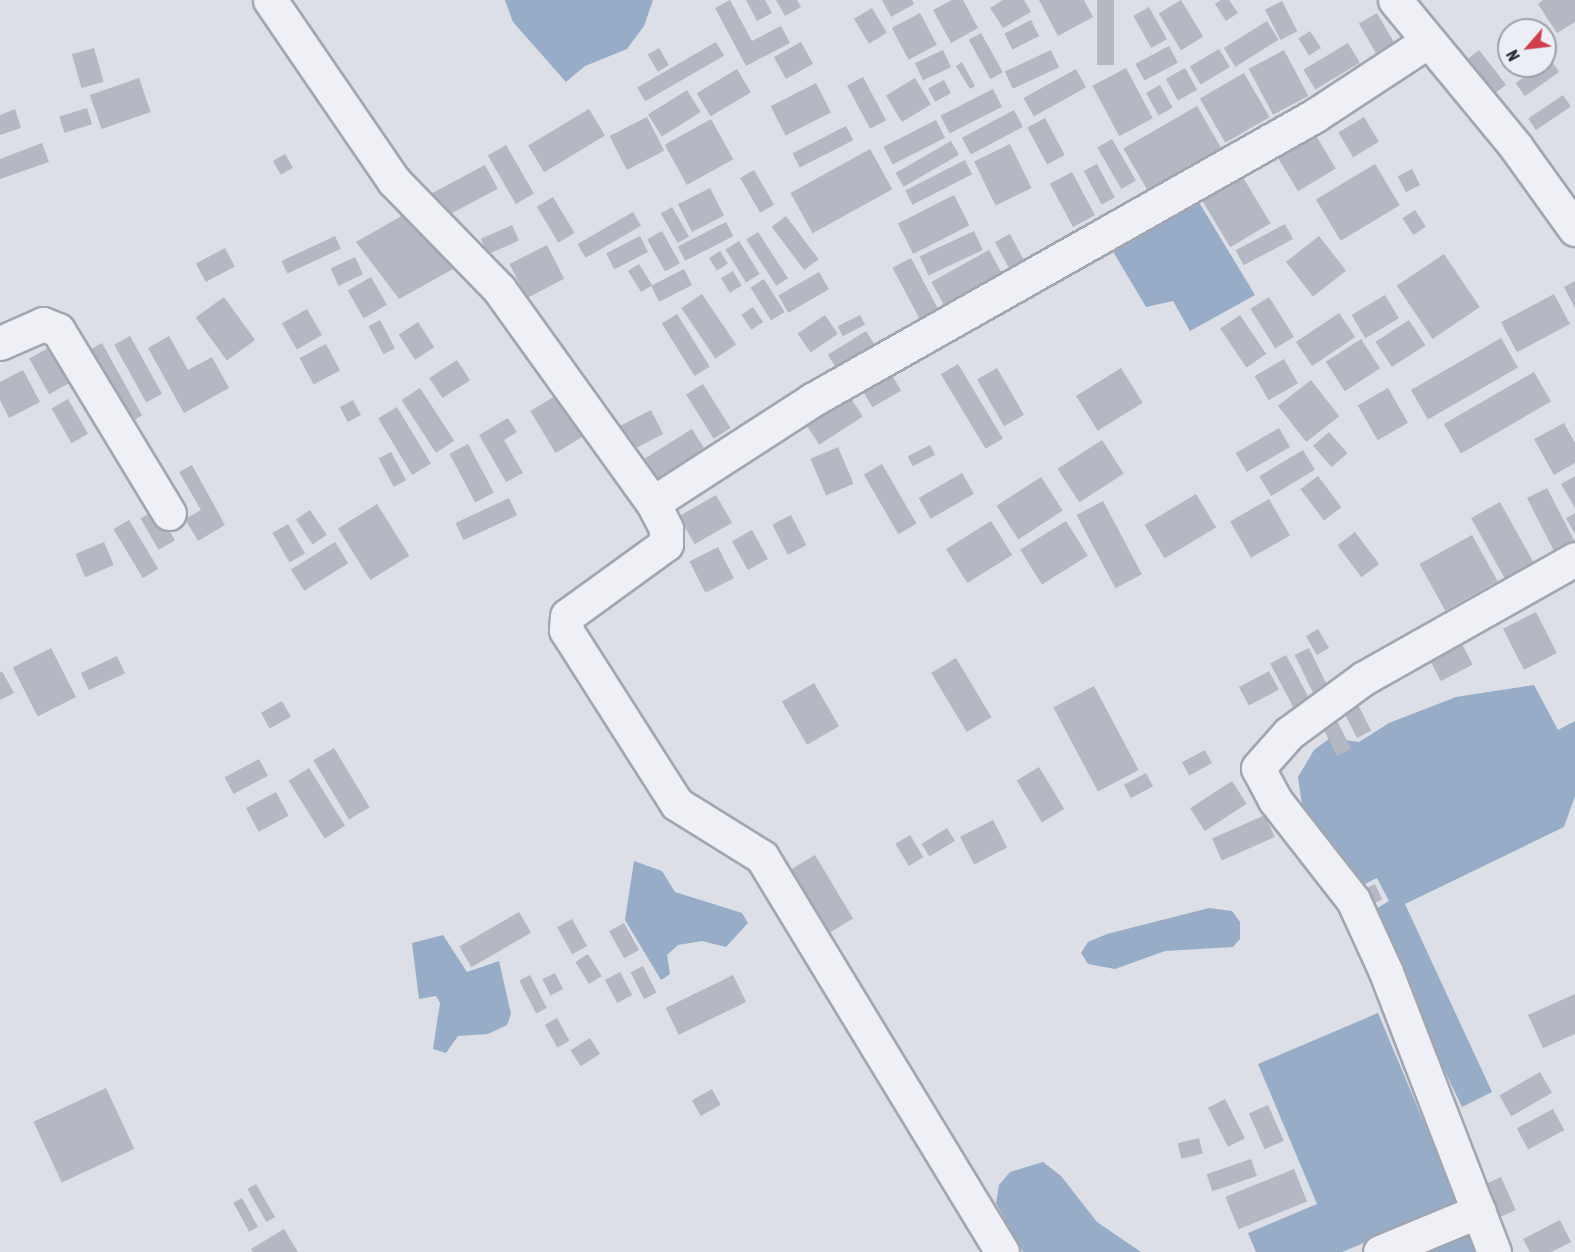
<!DOCTYPE html>
<style>
body{margin:0}
#map{position:relative;width:1575px;height:1252px;overflow:hidden;background:#dcdfe6;font-family:"Asap Condensed",sans-serif}
div>[style]{position:absolute}
.water>*{inset:0;background:#96acc7}
.building>*{inset:0;background:#b3b8c3;transform-origin:0 0}
.roads{filter:drop-shadow(2px 0 #a2a6b0) drop-shadow(-2px 0 #a2a6b0) drop-shadow(0 2px #a2a6b0) drop-shadow(0 -2px #a2a6b0)}
.minor>*{height:33px;margin:-16.5px;padding:0 16.5px;transform-origin:16.5px;border-radius:16.5px;background:#eef0f5}
span{translate:-50% -50%;white-space:nowrap;text-align:center;line-height:1.15;-webkit-text-stroke:6px #ebeef4;paint-order:stroke}
.north{position:absolute;left:1497px;top:18px;width:60px;height:60px;box-sizing:border-box;background:#ebeef4;border:2px solid #9ca1aa;border-radius:50%;rotate:242deg;font-size:16px;font-weight:700;line-height:24px;text-align:center;color:#262d3c}
.north::after{content:'';display:block;margin:auto;width:21px;height:27px;background:#ce3e4d;clip-path:polygon(50% 0,100% 100%,50% 72%,0 100%)}
</style>
<div id="map">
<div class="water">
<div style="clip-path:polygon(505px 0,653px 0,644px 26px,627px 49px,585px 66px,566px 82px,513px 22px)"></div>
<div style="clip-path:polygon(1194px 194px,1255px 295px,1190px 331px,1173px 301px,1146px 307px,1108px 243px)"></div>
<div style="clip-path:polygon(1534px 685px,1558px 730px,1575px 721px,1575px 796px,1564px 827px,1405px 904px,1492px 1092px,1462px 1107px,1369px 913px,1389px 901px,1377px 878px,1357px 888px,1303px 812px,1298px 777px,1314px 750px,1330px 738px,1359px 742px,1389px 723px,1456px 697px)"></div>
<div style="clip-path:polygon(634px 861px,662px 871px,675px 892px,742px 913px,748px 923px,726px 947px,702px 941px,678px 945px,667px 955px,670px 974px,661px 980px,625px 920px)"></div>
<div style="clip-path:polygon(1209px 908px,1232px 911px,1240px 922px,1240px 939px,1233px 947px,1165px 951px,1115px 969px,1088px 964px,1081px 953px,1088px 942px,1107px 934px)"></div>
<div style="clip-path:polygon(443px 935px,467px 972px,499px 961px,511px 1014px,507px 1025px,488px 1034px,458px 1036px,446px 1053px,433px 1049px,440px 1003px,436px 996px,419px 999px,412px 943px)"></div>
<div style="clip-path:polygon(1378px 1013px,1458px 1204px,1342px 1252px,1256px 1252px,1248px 1233px,1317px 1204px,1258px 1064px)"></div>
<div style="clip-path:polygon(1043px 1162px,1061px 1176px,1097px 1222px,1141px 1252px,1023px 1252px,996px 1203px,999px 1185px,1010px 1172px)"></div>
<div style="clip-path:polygon(1472px 1223px,1481px 1252px,1407px 1252px)"></div>
</div>
<div class="building">
<div style="clip-path:polygon(730px 0,752px 41px,781px 26px,790px 43px,746px 66px,715px 8px)"></div>
<div style="clip-path:polygon(746px 0,765px 0,772px 13px,757px 21px)"></div>
<div style="clip-path:polygon(776px 0,797px 0,801px 7px,785px 16px)"></div>
<div style="clip-path:polygon(882px 0,912px 0,914px 4px,891px 17px)"></div>
<div style="clip-path:polygon(952px 0,963px 0,978px 28px,951px 43px,933px 10px)"></div>
<div style="clip-path:polygon(1003px 0,1024px 0,1031px 12px,1003px 28px,990px 8px)"></div>
<div style="clip-path:polygon(1039px 0,1084px 0,1093px 17px,1058px 36px)"></div>
<div style="left:1097px;top:0;width:17px;height:65px"></div>
<div style="left:1181px;top:0;width:43px;height:26px;rotate:59deg"></div>
<div style="clip-path:polygon(1221px 0,1229px 0,1238px 13px,1226px 21px,1215px 4px)"></div>
<div style="clip-path:polygon(1543px 0,1575px 0,1575px 22px,1557px 33px,1538px 4px)"></div>
<div style="left:1282px;top:1px;width:34px;height:19px;rotate:63deg"></div>
<div style="left:1149px;top:7px;width:37px;height:18px;rotate:61deg"></div>
<div style="left:872px;top:8px;width:29px;height:21px;rotate:59deg"></div>
<div style="left:920px;top:13px;width:36px;height:32px;rotate:62deg"></div>
<div style="left:1377px;top:13px;width:34px;height:21px;rotate:60deg"></div>
<div style="left:1031px;top:20px;width:18px;height:30px;rotate:63deg"></div>
<div style="left:1267px;top:21px;width:22px;height:51px;rotate:58deg"></div>
<div style="left:1310px;top:31px;width:20px;height:14px;rotate:57deg"></div>
<div style="left:981px;top:33px;width:45px;height:14px;rotate:61deg"></div>
<div style="left:716px;top:42px;width:16px;height:91px;rotate:60deg"></div>
<div style="left:801px;top:42px;width:25px;height:31px;rotate:61deg"></div>
<div style="left:1348px;top:43px;width:23px;height:52px;rotate:59deg"></div>
<div style="left:1169px;top:46px;width:19px;height:38px;rotate:62deg"></div>
<div style="left:94px;top:48px;width:35px;height:23px;rotate:74deg"></div>
<div style="left:659px;top:48px;width:20px;height:13px;rotate:60deg"></div>
<div style="left:1219px;top:49px;width:21px;height:34px;rotate:59deg"></div>
<div style="left:943px;top:50px;width:19px;height:31px;rotate:65deg"></div>
<div style="left:1051px;top:50px;width:19px;height:51px;rotate:65deg"></div>
<div style="left:1284px;top:50px;width:52px;height:40px;rotate:62deg"></div>
<div style="left:1479px;top:50px;width:44px;height:21px;rotate:52deg"></div>
<div style="left:1550px;top:59px;width:16px;height:42px;rotate:55deg"></div>
<div style="clip-path:polygon(962px 62px,975px 86px,970px 89px,956px 66px)"></div>
<div style="left:1126px;top:68px;width:57px;height:38px;rotate:62deg"></div>
<div style="left:1185px;top:68px;width:25px;height:22px;rotate:61deg"></div>
<div style="left:737px;top:69px;width:27px;height:47px;rotate:59deg"></div>
<div style="left:1076px;top:69px;width:21px;height:60px;rotate:61deg"></div>
<div style="left:1244px;top:73px;width:51px;height:51px;rotate:60deg"></div>
<div style="left:863px;top:77px;width:49px;height:18px;rotate:62deg"></div>
<div style="left:139px;top:78px;width:36px;height:52px;rotate:71deg"></div>
<div style="left:915px;top:78px;width:31px;height:34px;rotate:59deg"></div>
<div style="left:944px;top:80px;width:15px;height:18px;rotate:62deg"></div>
<div style="left:816px;top:83px;width:33px;height:51px;rotate:63deg"></div>
<div style="left:1160px;top:85px;width:26px;height:16px;rotate:61deg"></div>
<div style="left:993px;top:89px;width:20px;height:59px;rotate:63deg"></div>
<div style="left:687px;top:90px;width:26px;height:46px;rotate:58deg"></div>
<div style="left:1563px;top:95px;width:14px;height:42px;rotate:56deg"></div>
<div style="left:1197px;top:106px;width:51px;height:85px;rotate:60deg"></div>
<div style="left:87px;top:108px;width:17px;height:29px;rotate:73deg"></div>
<div style="clip-path:polygon(15px 109px,21px 128px,0 135px,0 115px)"></div>
<div style="left:589px;top:109px;width:31px;height:71px;rotate:59deg"></div>
<div style="left:1014px;top:110px;width:19px;height:59px;rotate:62deg"></div>
<div style="left:647px;top:117px;width:38px;height:42px;rotate:63deg"></div>
<div style="left:1364px;top:117px;width:29px;height:30px;rotate:59deg"></div>
<div style="left:1045px;top:118px;width:42px;height:20px;rotate:62deg"></div>
<div style="left:711px;top:119px;width:46px;height:53px;rotate:61deg"></div>
<div style="left:936px;top:120px;width:20px;height:59px;rotate:63deg"></div>
<div style="left:1309px;top:124px;width:52px;height:44px;rotate:59deg"></div>
<div style="left:846px;top:126px;width:16px;height:60px;rotate:63deg"></div>
<div style="left:1112px;top:139px;width:48px;height:17px;rotate:60deg"></div>
<div style="left:951px;top:141px;width:16px;height:64px;rotate:60deg"></div>
<div style="clip-path:polygon(42px 143px,49px 162px,0 179px,0 159px)"></div>
<div style="left:1010px;top:144px;width:49px;height:40px;rotate:64deg"></div>
<div style="left:506px;top:145px;width:56px;height:21px;rotate:60deg"></div>
<div style="left:870px;top:149px;width:46px;height:91px;rotate:61deg"></div>
<div style="left:285px;top:154px;width:16px;height:14px;rotate:60deg"></div>
<div style="left:965px;top:160px;width:16px;height:67px;rotate:63deg"></div>
<div style="left:1097px;top:164px;width:38px;height:15px;rotate:62deg"></div>
<div style="left:1235px;top:164px;width:69px;height:47px;rotate:59deg"></div>
<div style="left:1375px;top:164px;width:48px;height:69px;rotate:59deg"></div>
<div style="left:485px;top:165px;width:27px;height:60px;rotate:62deg"></div>
<div style="left:1412px;top:169px;width:18px;height:16px;rotate:63deg"></div>
<div style="left:754px;top:170px;width:40px;height:16px;rotate:60deg"></div>
<div style="left:1072px;top:172px;width:49px;height:25px;rotate:62deg"></div>
<div style="left:710px;top:188px;width:31px;height:36px;rotate:63deg"></div>
<div style="left:954px;top:195px;width:34px;height:63px;rotate:63deg"></div>
<div style="left:553px;top:197px;width:42px;height:19px;rotate:59deg"></div>
<div style="left:672px;top:207px;width:34px;height:13px;rotate:60deg"></div>
<div style="clip-path:polygon(412px 210px,455px 268px,399px 299px,356px 242px)"></div>
<div style="left:1415px;top:210px;width:20px;height:15px;rotate:57deg"></div>
<div style="left:633px;top:212px;width:16px;height:64px;rotate:60deg"></div>
<div style="left:786px;top:216px;width:54px;height:18px;rotate:53deg"></div>
<div style="left:726px;top:222px;width:16px;height:54px;rotate:63deg"></div>
<div style="left:1285px;top:224px;width:17px;height:56px;rotate:62deg"></div>
<div style="left:512px;top:225px;width:17px;height:34px;rotate:66deg"></div>
<div style="left:662px;top:231px;width:37px;height:17px;rotate:61deg"></div>
<div style="left:974px;top:231px;width:21px;height:60px;rotate:65deg"></div>
<div style="left:758px;top:232px;width:55px;height:14px;rotate:57deg"></div>
<div style="left:1010px;top:234px;width:40px;height:17px;rotate:62deg"></div>
<div style="left:335px;top:236px;width:14px;height:59px;rotate:65deg"></div>
<div style="left:640px;top:236px;width:18px;height:38px;rotate:63deg"></div>
<div style="left:1319px;top:236px;width:44px;height:42px;rotate:52deg"></div>
<div style="left:739px;top:241px;width:39px;height:16px;rotate:58deg"></div>
<div style="left:547px;top:245px;width:38px;height:42px;rotate:63deg"></div>
<div style="left:225px;top:248px;width:21px;height:33px;rotate:62deg"></div>
<div style="left:989px;top:250px;width:35px;height:66px;rotate:61deg"></div>
<div style="left:720px;top:251px;width:15px;height:13px;rotate:58deg"></div>
<div style="left:1444px;top:254px;width:64px;height:57px;rotate:56deg"></div>
<div style="left:355px;top:257px;width:19px;height:27px;rotate:65deg"></div>
<div style="left:911px;top:258px;width:62px;height:21px;rotate:62deg"></div>
<div style="left:639px;top:264px;width:25px;height:13px;rotate:58deg"></div>
<div style="left:684px;top:269px;width:18px;height:37px;rotate:63deg"></div>
<div style="left:733px;top:271px;width:17px;height:14px;rotate:59deg"></div>
<div style="left:819px;top:272px;width:20px;height:47px;rotate:60deg"></div>
<div style="left:371px;top:277px;width:32px;height:27px;rotate:60deg"></div>
<div style="left:764px;top:279px;width:39px;height:16px;rotate:58deg"></div>
<div style="clip-path:polygon(1575px 281px,1575px 308px,1564px 287px)"></div>
<div style="left:702px;top:294px;width:61px;height:25px;rotate:56deg"></div>
<div style="left:1554px;top:294px;width:34px;height:60px;rotate:62deg"></div>
<div style="left:1385px;top:295px;width:27px;height:39px;rotate:59deg"></div>
<div style="left:224px;top:297px;width:53px;height:35px;rotate:54deg"></div>
<div style="left:1269px;top:297px;width:47px;height:22px;rotate:58deg"></div>
<div style="left:753px;top:307px;width:18px;height:14px;rotate:56deg"></div>
<div style="left:307px;top:309px;width:30px;height:29px;rotate:60deg"></div>
<div style="left:1339px;top:313px;width:29px;height:52px;rotate:56deg"></div>
<div style="left:677px;top:314px;width:62px;height:18px;rotate:58deg"></div>
<div style="left:825px;top:315px;width:23px;height:33px;rotate:56deg"></div>
<div style="left:860px;top:315px;width:11px;height:25px;rotate:63deg"></div>
<div style="left:1240px;top:315px;width:47px;height:24px;rotate:56deg"></div>
<div style="left:380px;top:320px;width:32px;height:13px;rotate:62deg"></div>
<div style="left:1409px;top:320px;width:30px;height:40px;rotate:57deg"></div>
<div style="left:418px;top:322px;width:30px;height:23px;rotate:57deg"></div>
<div style="left:866px;top:331px;width:19px;height:45px;rotate:58deg"></div>
<div style="left:130px;top:336px;width:66px;height:18px;rotate:61deg"></div>
<div style="clip-path:polygon(169px 336px,188px 370px,212px 357px,229px 388px,184px 413px,148px 348px)"></div>
<div style="left:1501px;top:338px;width:34px;height:104px;rotate:60deg"></div>
<div style="left:1361px;top:339px;width:35px;height:42px;rotate:57deg"></div>
<div style="left:59px;top:342px;width:41px;height:34px;rotate:61deg"></div>
<div style="left:102px;top:343px;width:83px;height:16px;rotate:61deg"></div>
<div style="left:326px;top:344px;width:30px;height:30px;rotate:62deg"></div>
<div style="left:1284px;top:359px;width:28px;height:34px;rotate:60deg"></div>
<div style="left:457px;top:360px;width:24px;height:33px;rotate:57deg"></div>
<div style="left:958px;top:364px;width:87px;height:20px;rotate:59deg"></div>
<div style="left:997px;top:368px;width:54px;height:23px;rotate:60deg"></div>
<div style="left:1121px;top:368px;width:41px;height:53px;rotate:58deg"></div>
<div style="clip-path:polygon(23px 370px,40px 402px,9px 418px,0 400px,0 382px)"></div>
<div style="left:889px;top:370px;width:24px;height:33px;rotate:60deg"></div>
<div style="left:1534px;top:372px;width:34px;height:104px;rotate:60deg"></div>
<div style="left:1311px;top:380px;width:46px;height:42px;rotate:52deg"></div>
<div style="left:841px;top:383px;width:40px;height:52px;rotate:57deg"></div>
<div style="left:703px;top:384px;width:52px;height:20px;rotate:58deg"></div>
<div style="left:420px;top:388px;width:63px;height:22px;rotate:57deg"></div>
<div style="left:1388px;top:388px;width:40px;height:35px;rotate:60deg"></div>
<div style="left:562px;top:392px;width:49px;height:37px;rotate:59deg"></div>
<div style="left:68px;top:399px;width:40px;height:19px;rotate:60deg"></div>
<div style="left:353px;top:400px;width:17px;height:15px;rotate:62deg"></div>
<div style="left:397px;top:407px;width:66px;height:22px;rotate:59deg"></div>
<div style="left:651px;top:410px;width:27px;height:34px;rotate:63deg"></div>
<div style="clip-path:polygon(508px 418px,517px 432px,504px 440px,523px 473px,506px 482px,479px 435px)"></div>
<div style="clip-path:polygon(1564px 423px,1575px 443px,1575px 463px,1554px 475px,1534px 439px)"></div>
<div style="left:1279px;top:428px;width:22px;height:50px;rotate:60deg"></div>
<div style="left:692px;top:429px;width:31px;height:62px;rotate:58deg"></div>
<div style="left:1329px;top:432px;width:28px;height:21px;rotate:49deg"></div>
<div style="left:1102px;top:440px;width:40px;height:53px;rotate:57deg"></div>
<div style="left:468px;top:444px;width:55px;height:21px;rotate:62deg"></div>
<div style="left:930px;top:445px;width:11px;height:25px;rotate:63deg"></div>
<div style="left:838px;top:447px;width:40px;height:30px;rotate:67deg"></div>
<div style="left:1303px;top:450px;width:23px;height:51px;rotate:59deg"></div>
<div style="left:391px;top:452px;width:32px;height:14px;rotate:62deg"></div>
<div style="left:882px;top:464px;width:69px;height:21px;rotate:60deg"></div>
<div style="clip-path:polygon(192px 465px,225px 525px,198px 541px,185px 519px,201px 510px,179px 472px)"></div>
<div style="left:962px;top:473px;width:24px;height:50px;rotate:60deg"></div>
<div style="left:1318px;top:476px;width:39px;height:22px;rotate:53deg"></div>
<div style="clip-path:polygon(1575px 476px,1575px 508px,1561px 484px)"></div>
<div style="left:1041px;top:477px;width:40px;height:53px;rotate:57deg"></div>
<div style="clip-path:polygon(1547px 488px,1575px 542px,1575px 553px,1559px 561px,1527px 498px)"></div>
<div style="left:1196px;top:494px;width:39px;height:60px;rotate:59deg"></div>
<div style="left:716px;top:495px;width:32px;height:43px;rotate:60deg"></div>
<div style="left:509px;top:498px;width:19px;height:59px;rotate:65deg"></div>
<div style="left:1269px;top:499px;width:42px;height:45px;rotate:60deg"></div>
<div style="left:1103px;top:501px;width:83px;height:30px;rotate:62deg"></div>
<div style="left:1500px;top:502px;width:77px;height:33px;rotate:61deg"></div>
<div style="left:377px;top:504px;width:61px;height:46px;rotate:58deg"></div>
<div style="left:157px;top:509px;width:36px;height:19px;rotate:60deg"></div>
<div style="left:310px;top:510px;width:30px;height:17px;rotate:56deg"></div>
<div style="clip-path:polygon(1575px 513px,1575px 534px,1566px 518px)"></div>
<div style="left:791px;top:515px;width:34px;height:21px;rotate:63deg"></div>
<div style="left:129px;top:520px;width:57px;height:18px;rotate:59deg"></div>
<div style="left:991px;top:521px;width:40px;height:53px;rotate:58deg"></div>
<div style="left:1066px;top:521px;width:41px;height:54px;rotate:58deg"></div>
<div style="left:288px;top:524px;width:34px;height:18px;rotate:60deg"></div>
<div style="left:752px;top:530px;width:33px;height:23px;rotate:61deg"></div>
<div style="left:1355px;top:532px;width:40px;height:22px;rotate:53deg"></div>
<div style="left:1472px;top:535px;width:53px;height:60px;rotate:61deg"></div>
<div style="left:104px;top:542px;width:25px;height:31px;rotate:67deg"></div>
<div style="left:335px;top:542px;width:25px;height:52px;rotate:58deg"></div>
<div style="left:718px;top:547px;width:35px;height:32px;rotate:63deg"></div>
<div style="left:1536px;top:612px;width:46px;height:37px;rotate:63deg"></div>
<div style="left:1318px;top:629px;width:22px;height:14px;rotate:60deg"></div>
<div style="left:1455px;top:630px;width:39px;height:36px;rotate:63deg"></div>
<div style="left:51px;top:648px;width:55px;height:43px;rotate:63deg"></div>
<div style="left:1309px;top:648px;width:50px;height:16px;rotate:64deg"></div>
<div style="left:1286px;top:655px;width:57px;height:18px;rotate:62deg"></div>
<div style="left:117px;top:656px;width:19px;height:40px;rotate:65deg"></div>
<div style="left:956px;top:658px;width:69px;height:29px;rotate:59deg"></div>
<div style="clip-path:polygon(2px 671px,14px 693px,0 700px,0 673px)"></div>
<div style="left:1269px;top:671px;width:21px;height:34px;rotate:62deg"></div>
<div style="left:814px;top:683px;width:50px;height:37px;rotate:60deg"></div>
<div style="left:1094px;top:686px;width:95px;height:46px;rotate:62deg"></div>
<div style="left:1349px;top:687px;width:49px;height:16px;rotate:63deg"></div>
<div style="left:282px;top:701px;width:18px;height:24px;rotate:61deg"></div>
<div style="left:1329px;top:705px;width:49px;height:16px;rotate:63deg"></div>
<div style="left:334px;top:748px;width:69px;height:24px;rotate:59deg"></div>
<div style="left:1205px;top:750px;width:15px;height:26px;rotate:62deg"></div>
<div style="left:259px;top:759px;width:19px;height:39px;rotate:62deg"></div>
<div style="left:1039px;top:767px;width:49px;height:26px;rotate:59deg"></div>
<div style="left:309px;top:768px;width:68px;height:24px;rotate:58deg"></div>
<div style="left:1146px;top:773px;width:15px;height:25px;rotate:62deg"></div>
<div style="left:1232px;top:781px;width:27px;height:50px;rotate:57deg"></div>
<div style="left:276px;top:792px;width:27px;height:34px;rotate:62deg"></div>
<div style="left:1265px;top:815px;width:24px;height:58px;rotate:66deg"></div>
<div style="left:993px;top:820px;width:31px;height:37px;rotate:63deg"></div>
<div style="left:947px;top:828px;width:15px;height:30px;rotate:58deg"></div>
<div style="left:910px;top:835px;width:26px;height:17px;rotate:59deg"></div>
<div style="left:815px;top:855px;width:74px;height:36px;rotate:59deg"></div>
<div style="left:1375px;top:884px;width:17px;height:21px;rotate:65deg"></div>
<div style="left:519px;top:912px;width:24px;height:69px;rotate:60deg"></div>
<div style="left:572px;top:919px;width:31px;height:17px;rotate:61deg"></div>
<div style="left:624px;top:923px;width:31px;height:17px;rotate:61deg"></div>
<div style="left:588px;top:954px;width:26px;height:15px;rotate:58deg"></div>
<div style="left:643px;top:966px;width:30px;height:14px;rotate:63deg"></div>
<div style="left:620px;top:972px;width:26px;height:17px;rotate:62deg"></div>
<div style="left:555px;top:973px;width:18px;height:14px;rotate:63deg"></div>
<div style="left:530px;top:975px;width:37px;height:12px;rotate:63deg"></div>
<div style="left:733px;top:975px;width:30px;height:75px;rotate:64deg"></div>
<div style="clip-path:polygon(1575px 994px,1575px 1034px,1543px 1048px,1528px 1015px)"></div>
<div style="left:557px;top:1018px;width:26px;height:14px;rotate:61deg"></div>
<div style="left:590px;top:1038px;width:19px;height:23px;rotate:58deg"></div>
<div style="left:1540px;top:1072px;width:24px;height:47px;rotate:60deg"></div>
<div style="left:106px;top:1088px;width:67px;height:80px;rotate:65deg"></div>
<div style="left:712px;top:1089px;width:18px;height:23px;rotate:61deg"></div>
<div style="left:1225px;top:1099px;width:44px;height:19px;rotate:63deg"></div>
<div style="left:1268px;top:1105px;width:39px;height:21px;rotate:66deg"></div>
<div style="left:1553px;top:1109px;width:24px;height:41px;rotate:62deg"></div>
<div style="left:1199px;top:1138px;width:16px;height:22px;rotate:76deg"></div>
<div style="left:1251px;top:1159px;width:18px;height:47px;rotate:71deg"></div>
<div style="left:1294px;top:1169px;width:35px;height:74px;rotate:68deg"></div>
<div style="left:1501px;top:1177px;width:36px;height:29px;rotate:66deg"></div>
<div style="left:256px;top:1184px;width:38px;height:10px;rotate:60deg"></div>
<div style="left:242px;top:1198px;width:33px;height:10px;rotate:61deg"></div>
<div style="clip-path:polygon(1560px 1220px,1571px 1242px,1551px 1252px,1530px 1252px,1523px 1239px)"></div>
<div style="clip-path:polygon(284px 1229px,298px 1252px,253px 1252px,251px 1249px)"></div>
</div>
<div class="roads">
<div class="minor">
<div style="left:270px;top:0;width:219px;rotate:55.6deg"></div>
<div style="left:394px;top:181px;width:151px;rotate:45.8deg"></div>
<div style="left:499px;top:289px;width:264px;rotate:54.3deg"></div>
<div style="left:653px;top:503px;width:29px;rotate:63deg"></div>
<div style="left:666px;top:529px;width:15px;rotate:90deg"></div>
<div style="left:666px;top:544px;width:122px;rotate:144deg"></div>
<div style="left:567px;top:616px;width:14px;rotate:94deg"></div>
<div style="left:566px;top:630px;width:206px;rotate:57.5deg"></div>
<div style="left:677px;top:804px;width:100px;rotate:31.9deg"></div>
<div style="left:762px;top:857px;width:462px;rotate:58.7deg"></div>
<div style="left:1395px;top:0;width:190px;rotate:50.5deg"></div>
<div style="left:1516px;top:147px;width:101px;rotate:54.3deg"></div>
<div style="left:0;top:343px;width:47px;rotate:-23.8deg"></div>
<div style="left:43px;top:324px;width:16px;rotate:22deg"></div>
<div style="left:58px;top:330px;width:214px;rotate:58.8deg"></div>
<div style="left:653px;top:503px;width:189px;rotate:-32.9deg"></div>
<div style="left:812px;top:400px;width:577px;rotate:-29.5deg"></div>
<div style="left:1314px;top:116px;width:136px;rotate:-33.3deg"></div>
<div style="left:1380px;top:1252px;width:107px;rotate:-22.5deg"></div>
<div style="left:1494px;top:1252px;width:300px;rotate:-111.1deg"></div>
<div style="left:1386px;top:972px;width:79px;rotate:-114.6deg"></div>
<div style="left:1353px;top:900px;width:127px;rotate:-128deg"></div>
<div style="left:1275px;top:800px;width:36px;rotate:-118deg"></div>
<div style="left:1258px;top:768px;width:47px;rotate:-48.5deg"></div>
<div style="left:1289px;top:733px;width:93px;rotate:-36.3deg"></div>
<div style="left:1364px;top:678px;width:242px;rotate:-29.4deg"></div>
</div>
</div>
<div class="north">N</div>
</div>
